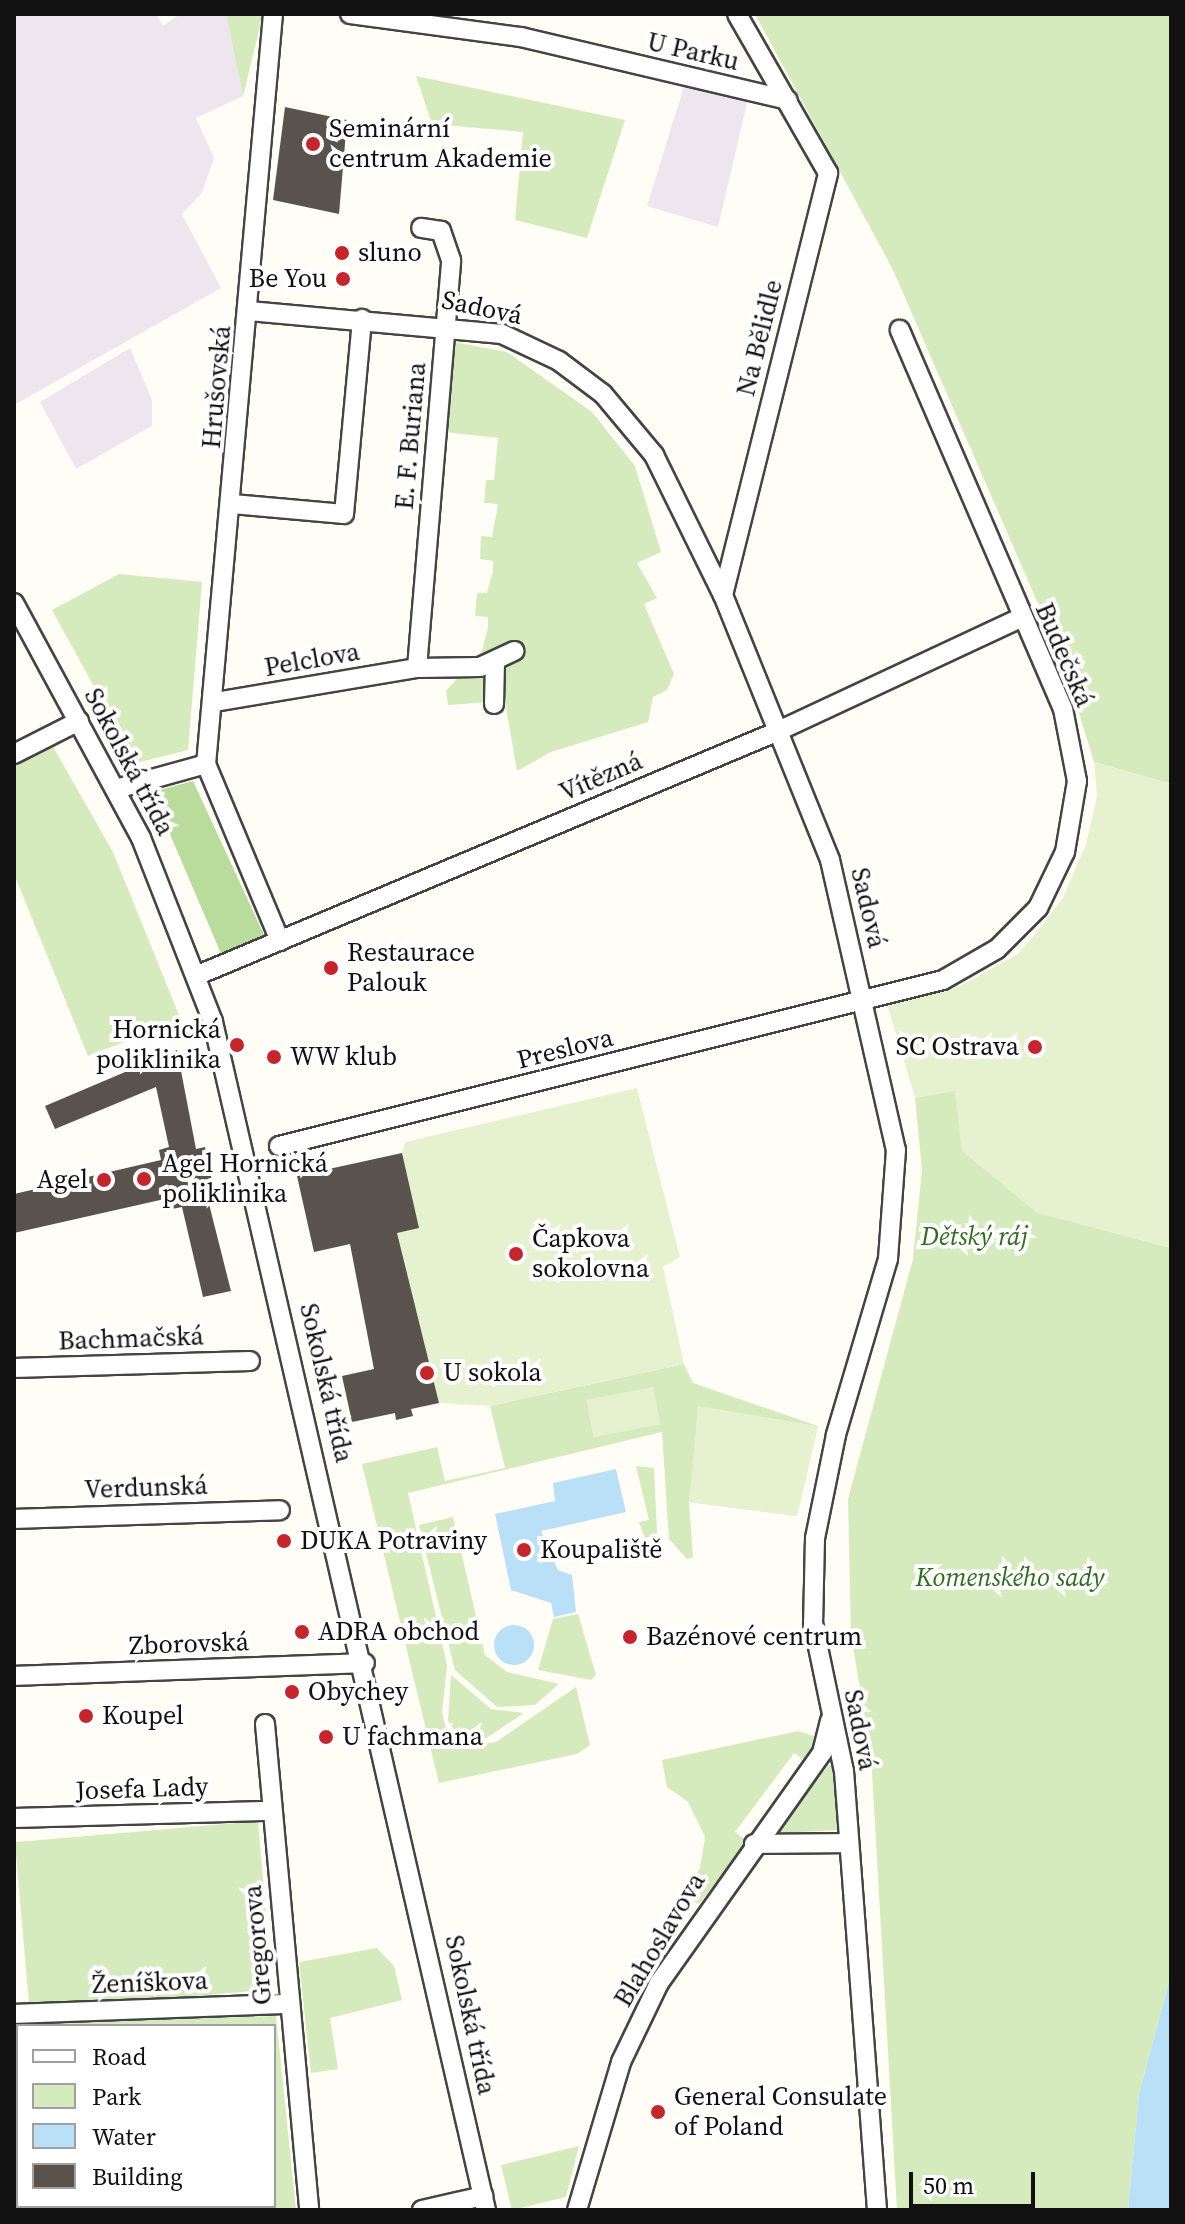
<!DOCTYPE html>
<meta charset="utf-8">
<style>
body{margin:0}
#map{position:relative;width:1185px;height:2224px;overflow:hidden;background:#fffdf5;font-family:"Source Serif 4",serif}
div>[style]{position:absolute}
.industrial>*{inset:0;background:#eee6ef}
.green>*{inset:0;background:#d5ebbd;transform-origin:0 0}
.forest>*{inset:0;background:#b9dc9c}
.pitch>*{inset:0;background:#e6f2cf;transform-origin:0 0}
.water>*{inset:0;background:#b9e0f7}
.round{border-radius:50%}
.building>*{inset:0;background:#5a524d}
.roads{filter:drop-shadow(2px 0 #444) drop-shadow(-2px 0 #444) drop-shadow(0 2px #444) drop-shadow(0 -2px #444)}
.minor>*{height:18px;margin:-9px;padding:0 9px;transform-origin:9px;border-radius:9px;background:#fff}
.dots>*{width:22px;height:22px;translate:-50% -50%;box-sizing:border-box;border:4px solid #fff;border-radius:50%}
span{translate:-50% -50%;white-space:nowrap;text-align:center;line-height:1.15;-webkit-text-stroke:8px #fff;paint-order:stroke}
.street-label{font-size:26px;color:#111}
.poi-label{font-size:26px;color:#111}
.left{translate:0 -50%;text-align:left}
.right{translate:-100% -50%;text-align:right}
.park-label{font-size:26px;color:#2f6b1f;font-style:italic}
.frame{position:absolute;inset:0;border:16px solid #111;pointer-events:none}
.legend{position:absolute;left:16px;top:2024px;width:260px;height:184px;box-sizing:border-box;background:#fff;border:2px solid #a0a0a0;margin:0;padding:10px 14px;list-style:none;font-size:24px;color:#111}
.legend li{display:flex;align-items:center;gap:16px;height:40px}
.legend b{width:40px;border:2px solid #a0a0a0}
.scale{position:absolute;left:909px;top:2172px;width:126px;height:36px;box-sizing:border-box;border:4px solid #111;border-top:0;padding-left:10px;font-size:24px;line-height:28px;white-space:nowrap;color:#111;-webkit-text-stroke:6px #fff;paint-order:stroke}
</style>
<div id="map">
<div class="industrial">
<div style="clip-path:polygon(14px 14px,156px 14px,163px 26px,180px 14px,226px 14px,243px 96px,196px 118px,214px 158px,202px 193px,182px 214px,221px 288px,14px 405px)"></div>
<div style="clip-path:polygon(685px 83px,748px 99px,718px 227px,647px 206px)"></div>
<div style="clip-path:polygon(130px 348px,152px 400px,152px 426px,76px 469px,40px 402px)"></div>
</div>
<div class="green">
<div style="clip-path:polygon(226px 14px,263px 14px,243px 96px)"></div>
<div style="clip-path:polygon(755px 14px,1171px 14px,1171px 784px,1094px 762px,1063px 661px,893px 270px)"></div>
<div style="clip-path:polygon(416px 76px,625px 120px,587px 238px,515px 220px,523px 132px,432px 124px)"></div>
<div style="clip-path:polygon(454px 342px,507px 352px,592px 412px,635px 466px,661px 552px,637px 563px,657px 598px,644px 604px,674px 674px,667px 690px,653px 697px,648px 722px,551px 752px,517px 771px,505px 701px,448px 705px,446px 691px,482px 651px,488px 627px,488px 617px,475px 616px,477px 593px,487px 593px,493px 571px,493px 561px,480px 559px,481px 536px,492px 537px,498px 504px,484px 503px,486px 480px,494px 480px,498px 438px,445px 432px)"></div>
<div style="clip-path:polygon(119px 574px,202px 582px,188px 750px,136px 763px,52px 610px)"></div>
<div style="clip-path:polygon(52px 745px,113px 852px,181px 1020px,88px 1056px,14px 874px,14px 766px)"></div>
<div style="clip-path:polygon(955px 1090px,1037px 1212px,1171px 1248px,1171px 1974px,1139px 2094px,1128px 2210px,897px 2210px,871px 1754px,851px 1635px,848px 1499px,913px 1259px,922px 1170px,915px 1098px)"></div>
<div style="clip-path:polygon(684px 1364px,693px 1383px,818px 1426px,797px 1516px,689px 1502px,693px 1557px,687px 1559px,669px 1539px,662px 1432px,408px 1493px,447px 1665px,442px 1713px,448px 1736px,466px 1746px,496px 1742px,576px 1687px,590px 1745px,577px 1754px,439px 1783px,362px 1464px,437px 1447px,445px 1481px,505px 1468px,490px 1406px)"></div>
<div style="clip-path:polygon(636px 1466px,654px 1468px,657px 1533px,645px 1539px,639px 1522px,649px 1520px)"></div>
<div style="clip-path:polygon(453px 1517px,485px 1655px,507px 1672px,559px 1684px,535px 1705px,497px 1707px,455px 1670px,419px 1525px)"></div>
<div style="clip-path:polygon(578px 1614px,596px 1675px,591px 1680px,538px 1670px,553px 1619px)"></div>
<div style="clip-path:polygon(451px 1675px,491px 1709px,524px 1713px,485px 1739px,459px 1737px,448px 1721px)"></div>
<div style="clip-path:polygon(798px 1731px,814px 1736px,813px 1751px,806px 1761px,794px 1753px,735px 1832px,748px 1842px,699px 1904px,684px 1896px,700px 1868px,705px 1837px,688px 1802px,667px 1787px,662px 1760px)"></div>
<div style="clip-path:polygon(829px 1765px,835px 1767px,840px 1830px,776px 1833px)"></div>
<div style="left:258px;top:1821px;width:169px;height:244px;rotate:85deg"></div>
<div style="clip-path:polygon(377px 1948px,394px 1966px,402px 2000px,330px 2018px,338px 2069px,311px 2073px,299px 1962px)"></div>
<div style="clip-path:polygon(evenodd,276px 2016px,296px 2210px,14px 2210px,14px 2024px,276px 2016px,18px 2026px,274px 2026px,274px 2206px,18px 2206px,18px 2026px)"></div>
<div style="clip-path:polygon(579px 2146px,566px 2197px,512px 2210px,501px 2165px)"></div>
</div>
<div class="forest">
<div style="clip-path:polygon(193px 781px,265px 937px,222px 956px,152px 792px)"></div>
</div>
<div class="pitch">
<div style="clip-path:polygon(1094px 762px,1171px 784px,1171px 1248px,1037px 1213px,962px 1151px,955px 1091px,915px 1098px,887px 1004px,956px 988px,1018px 954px,1040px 928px,1063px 898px,1086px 844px,1097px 796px)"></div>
<div style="clip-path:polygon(637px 1088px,680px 1257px,663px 1267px,684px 1364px,490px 1406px,439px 1403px,411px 1409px,413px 1416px,397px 1420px,394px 1413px,352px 1422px,342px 1376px,374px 1369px,351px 1244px,314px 1252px,297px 1176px,402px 1153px,405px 1142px)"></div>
<div style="left:653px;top:1387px;width:38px;height:68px;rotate:79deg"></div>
<div style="clip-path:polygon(698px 1406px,818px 1426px,797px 1516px,689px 1502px)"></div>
</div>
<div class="water">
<div style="clip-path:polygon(616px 1469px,626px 1512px,541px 1531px,558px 1570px,572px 1575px,576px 1612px,554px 1617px,551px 1603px,511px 1590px,495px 1514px,555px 1501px,553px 1483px)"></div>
<div class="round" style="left:494px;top:1625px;width:40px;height:40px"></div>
<div style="clip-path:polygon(1171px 1974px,1171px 2210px,1128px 2210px,1139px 2094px)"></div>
</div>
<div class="building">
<div style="clip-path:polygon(285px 107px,347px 120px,339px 214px,273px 200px)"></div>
<div style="clip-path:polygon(177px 1050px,196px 1149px,205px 1147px,214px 1190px,206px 1192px,231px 1291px,203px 1297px,182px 1207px,172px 1209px,169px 1198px,14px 1233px,14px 1194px,161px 1160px,159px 1150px,169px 1147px,156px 1087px,55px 1129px,45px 1106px)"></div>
<div style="clip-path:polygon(402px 1153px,419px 1228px,397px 1233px,439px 1403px,411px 1409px,413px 1416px,396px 1420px,395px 1413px,352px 1422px,342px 1376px,374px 1369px,350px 1244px,314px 1252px,297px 1176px)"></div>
</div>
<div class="roads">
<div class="minor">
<div style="left:273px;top:14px;width:753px;rotate:95.1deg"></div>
<div style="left:206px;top:764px;width:192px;rotate:67.3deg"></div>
<div style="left:350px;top:14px;width:173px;rotate:7.7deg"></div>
<div style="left:521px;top:37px;width:274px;rotate:13.3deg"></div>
<div style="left:249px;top:311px;width:254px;rotate:5.2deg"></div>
<div style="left:502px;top:334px;width:63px;rotate:25.3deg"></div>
<div style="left:559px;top:361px;width:55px;rotate:36.9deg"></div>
<div style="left:603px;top:394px;width:80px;rotate:50.1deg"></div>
<div style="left:654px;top:455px;width:156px;rotate:63.8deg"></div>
<div style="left:723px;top:595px;width:286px;rotate:68deg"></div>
<div style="left:830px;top:860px;width:297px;rotate:77.2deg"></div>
<div style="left:896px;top:1150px;width:109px;rotate:94.2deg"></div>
<div style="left:888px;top:1259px;width:184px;rotate:106.5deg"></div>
<div style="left:836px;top:1435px;width:105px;rotate:101.5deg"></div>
<div style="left:815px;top:1538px;width:85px;rotate:91.3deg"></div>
<div style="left:813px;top:1623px;width:151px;rotate:78.2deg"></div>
<div style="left:844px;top:1771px;width:440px;rotate:85.7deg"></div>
<div style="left:233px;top:504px;width:111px;rotate:5.1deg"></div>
<div style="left:344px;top:514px;width:196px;rotate:-84.7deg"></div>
<div style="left:723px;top:595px;width:435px;rotate:-76deg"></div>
<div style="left:828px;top:173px;width:183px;rotate:-119.8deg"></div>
<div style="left:14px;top:603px;width:267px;rotate:61.6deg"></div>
<div style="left:141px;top:838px;width:198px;rotate:68.6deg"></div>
<div style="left:213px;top:1022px;width:1219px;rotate:77.06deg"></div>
<div style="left:417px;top:668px;width:409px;rotate:-85.2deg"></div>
<div style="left:451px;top:260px;width:31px;rotate:-109deg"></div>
<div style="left:441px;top:231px;width:20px;rotate:-171deg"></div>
<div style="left:215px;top:702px;width:205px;rotate:-9.6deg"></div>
<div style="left:417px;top:668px;width:63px;rotate:-0.9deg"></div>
<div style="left:480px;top:667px;width:38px;rotate:-25deg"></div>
<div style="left:494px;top:704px;width:40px;rotate:-88.6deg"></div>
<div style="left:14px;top:754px;width:73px;rotate:-26.9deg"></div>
<div style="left:116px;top:789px;width:93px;rotate:-15.5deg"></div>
<div style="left:198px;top:975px;width:627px;rotate:-22.8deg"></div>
<div style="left:776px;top:732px;width:269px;rotate:-25deg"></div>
<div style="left:279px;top:1146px;width:684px;rotate:-14.04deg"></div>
<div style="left:943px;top:980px;width:62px;rotate:-29.9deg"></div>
<div style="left:997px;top:949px;width:58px;rotate:-45deg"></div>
<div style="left:1038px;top:908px;width:62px;rotate:-64.3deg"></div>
<div style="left:1065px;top:852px;width:72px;rotate:-80.4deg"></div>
<div style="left:1077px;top:781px;width:73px;rotate:-101deg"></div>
<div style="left:1063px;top:709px;width:413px;rotate:-113.3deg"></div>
<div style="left:14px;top:1368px;width:236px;rotate:-1.7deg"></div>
<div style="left:14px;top:1519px;width:266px;rotate:-1.9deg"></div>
<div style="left:14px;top:1676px;width:351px;rotate:-2.1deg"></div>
<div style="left:265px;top:1724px;width:488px;rotate:84.8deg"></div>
<div style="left:14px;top:1818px;width:258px;rotate:-1.6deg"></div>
<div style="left:754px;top:1844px;width:93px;rotate:-0.6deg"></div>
<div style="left:14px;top:2014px;width:275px;rotate:-2.1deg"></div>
<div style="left:422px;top:2210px;width:63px;rotate:-12.9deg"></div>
<div style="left:577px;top:2210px;width:154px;rotate:-73.4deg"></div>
<div style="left:621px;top:2062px;width:88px;rotate:-64.3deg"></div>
<div style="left:659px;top:1983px;width:282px;rotate:-54.7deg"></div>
<div style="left:822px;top:1753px;width:33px;rotate:-76deg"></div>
</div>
</div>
<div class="dots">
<div style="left:313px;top:144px;background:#c4262e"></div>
<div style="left:342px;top:253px;background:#c4262e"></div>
<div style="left:343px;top:279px;background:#c4262e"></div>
<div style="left:331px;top:968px;background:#c4262e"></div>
<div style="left:237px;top:1045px;background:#c4262e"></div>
<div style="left:1035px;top:1047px;background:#c4262e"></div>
<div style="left:274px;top:1057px;background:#c4262e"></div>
<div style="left:144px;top:1179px;background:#c4262e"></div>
<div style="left:104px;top:1180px;background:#c4262e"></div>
<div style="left:516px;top:1254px;background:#c4262e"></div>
<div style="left:427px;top:1373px;background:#c4262e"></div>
<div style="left:284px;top:1541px;background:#c4262e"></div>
<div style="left:524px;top:1550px;background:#c4262e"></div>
<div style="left:302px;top:1632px;background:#c4262e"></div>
<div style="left:630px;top:1637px;background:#c4262e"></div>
<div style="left:292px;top:1692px;background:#c4262e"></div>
<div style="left:86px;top:1716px;background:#c4262e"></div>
<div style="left:326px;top:1737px;background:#c4262e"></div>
<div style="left:658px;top:2112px;background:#c4262e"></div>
</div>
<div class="street-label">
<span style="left:693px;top:52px;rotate:13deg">U Parku</span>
<span style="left:482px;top:308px;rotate:12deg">Sadová</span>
<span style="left:760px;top:338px;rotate:-76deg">Na Bělidle</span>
<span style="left:217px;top:387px;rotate:-85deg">Hrušovská</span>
<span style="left:411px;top:436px;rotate:-85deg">E. F. Buriana</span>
<span style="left:1064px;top:655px;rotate:67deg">Budečská</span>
<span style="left:312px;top:660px;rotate:-10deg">Pelclova</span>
<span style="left:129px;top:762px;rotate:62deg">Sokolská třída</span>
<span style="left:601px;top:777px;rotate:-23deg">Vítězná</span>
<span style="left:868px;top:908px;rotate:77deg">Sadová</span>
<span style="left:565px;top:1049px;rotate:-14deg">Preslova</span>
<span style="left:131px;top:1339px;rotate:-2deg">Bachmačská</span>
<span style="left:326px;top:1383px;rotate:77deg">Sokolská třída</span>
<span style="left:146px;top:1488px;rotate:-2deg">Verdunská</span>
<span style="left:189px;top:1644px;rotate:-2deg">Zborovská</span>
<span style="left:860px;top:1730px;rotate:79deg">Sadová</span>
<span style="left:142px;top:1789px;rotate:-2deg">Josefa Lady</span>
<span style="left:660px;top:1940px;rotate:-59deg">Blahoslavova</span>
<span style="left:258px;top:1945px;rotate:-95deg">Gregorova</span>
<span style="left:150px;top:1983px;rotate:-2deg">Ženíškova</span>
<span style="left:470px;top:2015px;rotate:78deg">Sokolská třída</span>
</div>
<div class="poi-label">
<span class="left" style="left:329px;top:144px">Seminární<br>centrum Akademie</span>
<span class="left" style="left:358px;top:253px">sluno</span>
<span class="right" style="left:327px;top:279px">Be You</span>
<span class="left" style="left:347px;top:968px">Restaurace<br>Palouk</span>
<span class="right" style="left:221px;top:1045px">Hornická<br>poliklinika</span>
<span class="right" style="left:1019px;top:1047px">SC Ostrava</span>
<span class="left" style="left:290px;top:1057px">WW klub</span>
<span class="left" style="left:162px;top:1179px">Agel Hornická<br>poliklinika</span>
<span class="right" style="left:88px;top:1180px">Agel</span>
<span class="left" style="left:532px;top:1254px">Čapkova<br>sokolovna</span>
<span class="left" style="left:443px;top:1373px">U sokola</span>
<span class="left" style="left:300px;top:1541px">DUKA Potraviny</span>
<span class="left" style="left:540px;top:1550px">Koupaliště</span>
<span class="left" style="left:318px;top:1632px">ADRA obchod</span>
<span class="left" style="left:646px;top:1637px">Bazénové centrum</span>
<span class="left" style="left:308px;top:1692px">Obychey</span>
<span class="left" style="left:102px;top:1716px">Koupel</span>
<span class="left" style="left:342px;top:1737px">U fachmana</span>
<span class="left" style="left:674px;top:2112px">General Consulate<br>of Poland</span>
</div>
<div class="park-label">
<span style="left:974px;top:1237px">Dětský ráj</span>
<span style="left:1010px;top:1578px">Komenského sady</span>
</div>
<div class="frame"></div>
<ul class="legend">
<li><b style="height:10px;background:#fff"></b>Road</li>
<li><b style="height:22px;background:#d5ebbd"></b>Park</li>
<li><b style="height:22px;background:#b9e0f7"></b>Water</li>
<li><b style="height:22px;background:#5a524d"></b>Building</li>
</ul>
<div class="scale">50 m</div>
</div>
